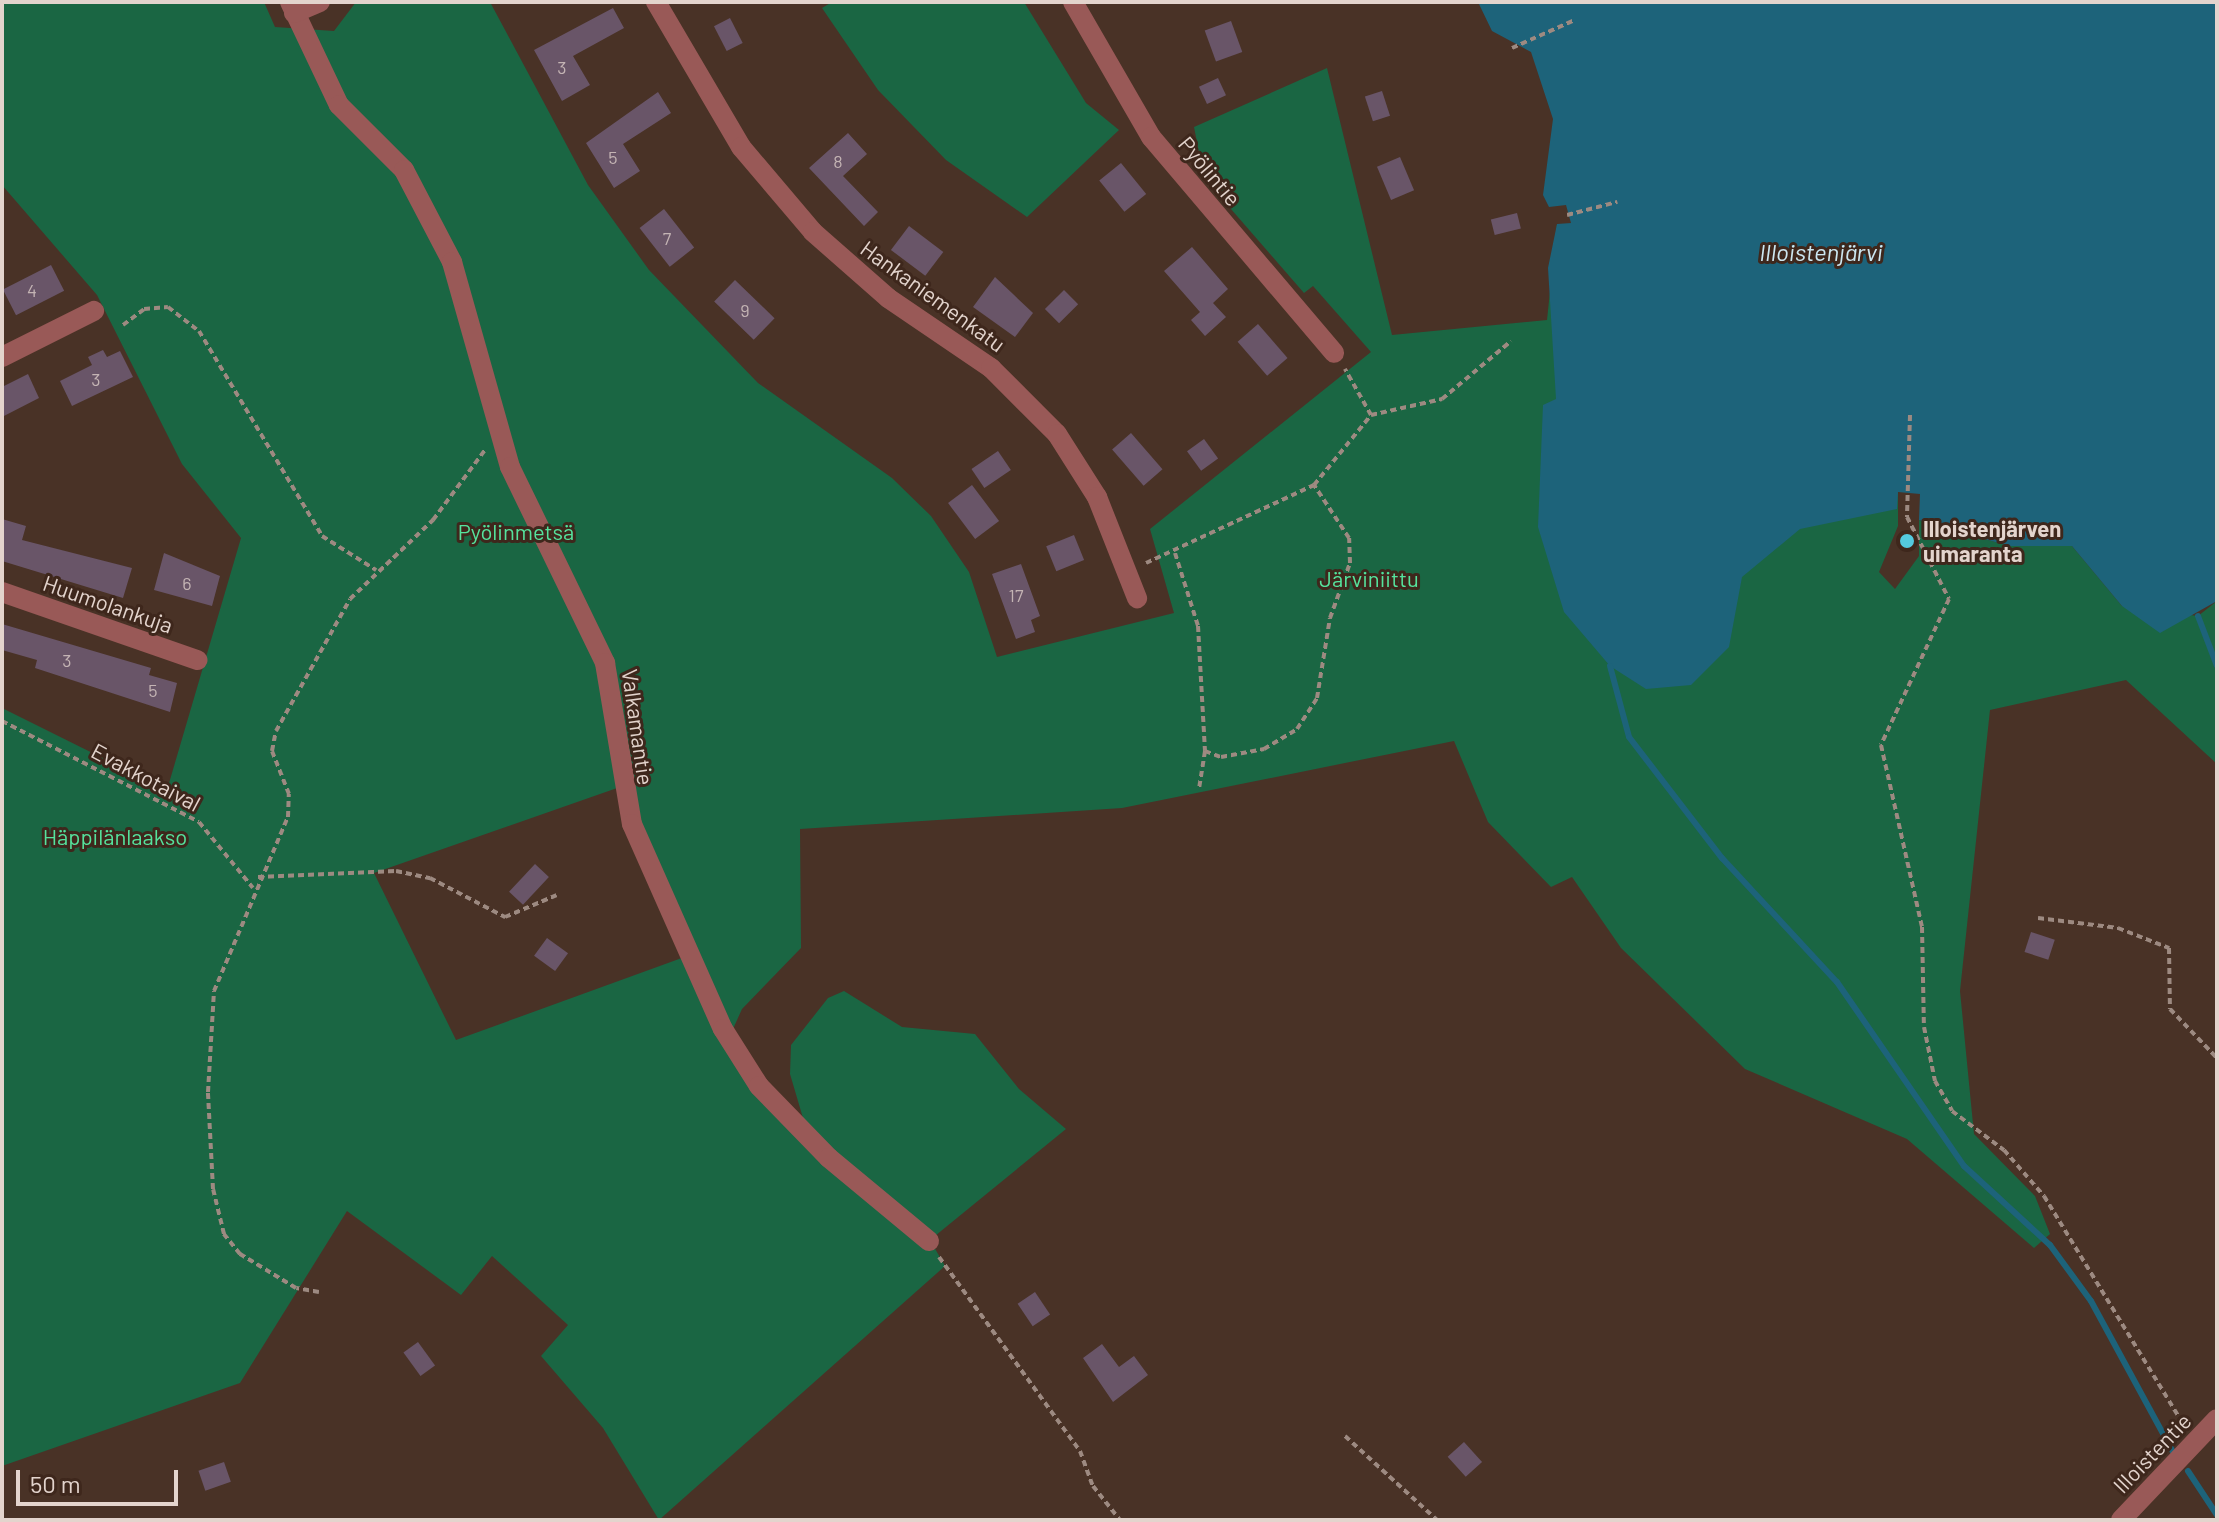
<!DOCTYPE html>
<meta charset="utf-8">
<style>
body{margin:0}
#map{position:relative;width:2219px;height:1522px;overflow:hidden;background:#493226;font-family:Barlow,sans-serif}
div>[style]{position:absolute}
.green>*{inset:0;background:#1a6643}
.water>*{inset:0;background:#1d637a}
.stream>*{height:6px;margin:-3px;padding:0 3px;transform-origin:3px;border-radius:3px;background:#1d637a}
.building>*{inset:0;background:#695568;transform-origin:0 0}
.path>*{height:4px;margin-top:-2px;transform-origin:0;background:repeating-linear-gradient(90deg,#9d8a81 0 6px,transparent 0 10px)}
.minor>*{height:20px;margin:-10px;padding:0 10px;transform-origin:10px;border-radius:10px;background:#995957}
.dots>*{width:22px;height:22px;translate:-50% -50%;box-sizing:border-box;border:4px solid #3e271c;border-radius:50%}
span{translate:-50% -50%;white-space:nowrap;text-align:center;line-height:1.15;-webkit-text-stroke:6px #3e271c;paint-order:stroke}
.number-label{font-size:18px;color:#c4b4b4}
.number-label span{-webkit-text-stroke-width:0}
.street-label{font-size:22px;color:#e3d4cd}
.poi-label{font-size:22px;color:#e3d4cd;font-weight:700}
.left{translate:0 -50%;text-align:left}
.park-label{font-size:22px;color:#55e39d}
.water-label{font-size:24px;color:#cce7f1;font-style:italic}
.frame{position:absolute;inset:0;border:4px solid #e3d4cd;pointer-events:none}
.scale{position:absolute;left:16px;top:1470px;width:162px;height:36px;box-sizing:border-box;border:4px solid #e3d4cd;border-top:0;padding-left:10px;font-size:24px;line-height:28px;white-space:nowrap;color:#e3d4cd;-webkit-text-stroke:6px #3e271c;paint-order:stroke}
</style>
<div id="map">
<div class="green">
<div style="clip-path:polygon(evenodd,2px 2px,264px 2px,275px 27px,334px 31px,356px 2px,490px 2px,588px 185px,649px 270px,758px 383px,892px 478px,931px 516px,969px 572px,997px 657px,1174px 613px,1150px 529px,1371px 352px,1313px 286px,1304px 293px,1204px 178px,1194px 127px,1327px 68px,1392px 335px,1547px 320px,1557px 224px,1898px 441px,1898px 526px,1879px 572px,1895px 589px,1919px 556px,1919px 520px,2009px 546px,2072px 546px,2122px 606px,2198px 616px,2217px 601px,2217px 764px,2126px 680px,1990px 710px,1960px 991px,1974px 1134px,2035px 1196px,2050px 1234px,2034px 1248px,1907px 1139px,1745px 1069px,1621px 948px,1572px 877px,1551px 887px,1488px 822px,1454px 741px,1122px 808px,800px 829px,801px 948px,742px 1009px,733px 1029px,735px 1052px,808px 1135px,790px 1074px,791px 1045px,828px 998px,844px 991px,902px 1027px,975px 1034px,1019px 1089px,1066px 1129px,930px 1240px,945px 1266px,659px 1520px,603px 1428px,541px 1356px,568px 1325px,492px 1256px,461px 1295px,347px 1211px,240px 1383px,2px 1466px,2px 708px,167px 790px,241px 538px,182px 464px,97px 295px,2px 185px,2px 2px,620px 787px,690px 955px,456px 1040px,374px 873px,620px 787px)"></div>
<div style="clip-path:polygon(832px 2px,1024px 2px,1086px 103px,1119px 130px,1027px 217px,946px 160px,878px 90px,822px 8px)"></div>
</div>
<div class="water">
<div style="clip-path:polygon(1478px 2px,2217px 2px,2217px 601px,2160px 633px,2122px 606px,2072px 546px,2009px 546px,1919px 520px,1920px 494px,1898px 492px,1897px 509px,1800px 529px,1742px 577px,1729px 647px,1691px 685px,1646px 689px,1610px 666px,1564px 612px,1538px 527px,1543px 405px,1556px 399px,1548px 268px,1557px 224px,1571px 223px,1566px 205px,1549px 207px,1543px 195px,1553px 119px,1531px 52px,1492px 31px)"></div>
</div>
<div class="stream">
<div style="left:2198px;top:616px;width:53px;rotate:69.2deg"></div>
<div style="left:1610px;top:666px;width:73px;rotate:75deg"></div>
<div style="left:1629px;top:737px;width:153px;rotate:52.5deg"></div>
<div style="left:1722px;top:858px;width:169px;rotate:47.2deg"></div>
<div style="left:1837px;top:982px;width:224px;rotate:55.4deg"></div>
<div style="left:1964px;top:1166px;width:117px;rotate:42.6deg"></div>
<div style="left:2050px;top:1245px;width:69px;rotate:53.8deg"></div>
<div style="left:2091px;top:1301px;width:172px;rotate:61.5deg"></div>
<div style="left:2188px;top:1471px;width:53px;rotate:56.6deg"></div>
</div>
<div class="building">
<div style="clip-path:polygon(613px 8px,624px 28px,573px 56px,590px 85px,562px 101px,534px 50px)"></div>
<div style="left:730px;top:18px;width:28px;height:18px;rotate:63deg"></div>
<div style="left:1231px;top:21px;width:33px;height:28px;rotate:70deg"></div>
<div style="left:1218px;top:78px;width:19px;height:21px;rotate:65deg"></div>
<div style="left:1382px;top:91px;width:26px;height:18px;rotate:72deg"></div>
<div style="clip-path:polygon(658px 92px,671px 113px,623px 144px,640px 171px,614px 188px,586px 143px)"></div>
<div style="clip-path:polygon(848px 133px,867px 154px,843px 176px,878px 212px,864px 226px,809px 168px)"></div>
<div style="left:1400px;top:157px;width:36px;height:25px;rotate:67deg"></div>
<div style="left:1121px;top:163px;width:40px;height:28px;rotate:51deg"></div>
<div style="left:664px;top:209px;width:49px;height:31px;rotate:52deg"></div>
<div style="left:1517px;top:213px;width:16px;height:27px;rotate:76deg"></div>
<div style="left:909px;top:226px;width:43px;height:30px;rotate:37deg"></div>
<div style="clip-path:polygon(1192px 247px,1228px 289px,1213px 303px,1226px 317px,1205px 336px,1191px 320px,1200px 312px,1164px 271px)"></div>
<div style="left:51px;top:265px;width:29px;height:54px;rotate:63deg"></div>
<div style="clip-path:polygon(995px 277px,1033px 313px,1015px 337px,973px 307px)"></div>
<div style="left:735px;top:280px;width:55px;height:30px;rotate:44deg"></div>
<div style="left:1064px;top:290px;width:20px;height:27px;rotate:45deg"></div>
<div style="left:1258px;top:324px;width:45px;height:27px;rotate:49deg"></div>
<div style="clip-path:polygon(103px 350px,107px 357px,120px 351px,133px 377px,72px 406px,60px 381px,92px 365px,88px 357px)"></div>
<div style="clip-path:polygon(28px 374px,39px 398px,2px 417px,2px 387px)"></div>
<div style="left:1131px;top:433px;width:48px;height:25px;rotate:49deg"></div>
<div style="left:1204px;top:439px;width:24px;height:21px;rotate:54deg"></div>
<div style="left:998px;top:451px;width:23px;height:32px;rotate:56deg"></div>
<div style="left:972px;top:485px;width:45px;height:30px;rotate:53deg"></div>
<div style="clip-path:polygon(2px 519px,26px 526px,22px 540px,132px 568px,123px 598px,2px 561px)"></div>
<div style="left:1074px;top:535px;width:27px;height:30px;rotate:68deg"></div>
<div style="clip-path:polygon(164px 553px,220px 576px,212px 606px,154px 590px)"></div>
<div style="clip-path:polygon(1021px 564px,1040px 616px,1031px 620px,1035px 632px,1016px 639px,992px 574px)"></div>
<div style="clip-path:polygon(2px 624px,151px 668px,149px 675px,177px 683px,170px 712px,35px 668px,37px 660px,2px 650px)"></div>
<div style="left:535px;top:864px;width:19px;height:38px;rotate:43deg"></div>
<div style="left:2031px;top:932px;width:25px;height:21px;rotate:18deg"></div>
<div style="left:547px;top:938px;width:26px;height:22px;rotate:36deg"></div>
<div style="left:1035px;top:1292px;width:27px;height:21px;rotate:56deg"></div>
<div style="left:418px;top:1342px;width:29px;height:18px;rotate:54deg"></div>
<div style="clip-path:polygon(1102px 1344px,1119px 1367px,1134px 1356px,1148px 1375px,1113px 1402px,1083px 1358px)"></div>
<div style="left:1464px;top:1442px;width:27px;height:22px;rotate:48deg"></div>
<div style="left:224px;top:1462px;width:21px;height:27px;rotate:71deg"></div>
</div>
<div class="path">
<div style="left:1512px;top:48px;width:69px;rotate:-24deg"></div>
<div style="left:1567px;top:215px;width:52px;rotate:-14.6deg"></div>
<div style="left:123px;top:325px;width:26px;rotate:-37deg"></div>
<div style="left:144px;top:309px;width:24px;rotate:-5deg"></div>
<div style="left:168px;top:307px;width:39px;rotate:38deg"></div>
<div style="left:199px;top:331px;width:239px;rotate:59deg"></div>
<div style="left:322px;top:536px;width:64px;rotate:32.2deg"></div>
<div style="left:1371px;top:415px;width:73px;rotate:-12.7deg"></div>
<div style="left:1442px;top:399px;width:90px;rotate:-40deg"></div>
<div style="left:1910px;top:415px;width:102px;rotate:91.7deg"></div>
<div style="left:1907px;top:517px;width:92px;rotate:62.9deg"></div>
<div style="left:1949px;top:599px;width:161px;rotate:115deg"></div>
<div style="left:1881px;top:745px;width:187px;rotate:77.3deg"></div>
<div style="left:1922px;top:927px;width:100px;rotate:88.9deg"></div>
<div style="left:1924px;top:1027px;width:55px;rotate:78.5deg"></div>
<div style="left:1935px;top:1081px;width:34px;rotate:60deg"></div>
<div style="left:1952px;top:1111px;width:65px;rotate:36.9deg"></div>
<div style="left:2004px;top:1150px;width:61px;rotate:49deg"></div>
<div style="left:2044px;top:1196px;width:268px;rotate:58.6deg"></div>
<div style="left:1175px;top:553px;width:77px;rotate:72.5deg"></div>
<div style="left:1198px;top:626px;width:125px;rotate:86.8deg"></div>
<div style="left:1205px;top:751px;width:38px;rotate:99deg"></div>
<div style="left:1146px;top:563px;width:185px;rotate:-24.9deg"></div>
<div style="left:1314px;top:485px;width:90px;rotate:-50.8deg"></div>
<div style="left:1371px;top:415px;width:53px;rotate:-119.5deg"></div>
<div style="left:2px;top:721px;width:221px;rotate:27.1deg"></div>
<div style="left:199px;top:822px;width:85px;rotate:50.7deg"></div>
<div style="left:1205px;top:751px;width:17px;rotate:21deg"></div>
<div style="left:1221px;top:757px;width:44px;rotate:-10.5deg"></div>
<div style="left:1264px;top:749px;width:39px;rotate:-31deg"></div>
<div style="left:1297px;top:729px;width:37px;rotate:-57deg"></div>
<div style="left:1317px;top:698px;width:81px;rotate:-80.8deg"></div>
<div style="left:1330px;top:618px;width:59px;rotate:-70deg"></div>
<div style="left:1350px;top:563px;width:25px;rotate:-92deg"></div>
<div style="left:1349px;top:538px;width:64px;rotate:-123.4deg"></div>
<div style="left:258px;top:877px;width:138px;rotate:-2.5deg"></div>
<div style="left:396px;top:871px;width:35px;rotate:12deg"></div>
<div style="left:430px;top:878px;width:85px;rotate:27.5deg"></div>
<div style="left:505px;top:917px;width:56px;rotate:-22.9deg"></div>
<div style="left:2038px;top:918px;width:81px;rotate:7.1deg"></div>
<div style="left:2118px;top:928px;width:55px;rotate:21.4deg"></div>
<div style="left:2169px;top:948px;width:61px;rotate:89.1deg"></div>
<div style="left:2170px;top:1009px;width:68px;rotate:46.2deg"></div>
<div style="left:939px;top:1257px;width:240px;rotate:54deg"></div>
<div style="left:1080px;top:1451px;width:37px;rotate:70deg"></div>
<div style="left:1093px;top:1486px;width:43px;rotate:51.5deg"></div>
<div style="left:319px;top:1292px;width:23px;rotate:-170deg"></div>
<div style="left:296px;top:1288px;width:66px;rotate:-148.7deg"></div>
<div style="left:240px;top:1254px;width:26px;rotate:-129deg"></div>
<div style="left:224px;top:1234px;width:46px;rotate:-103.7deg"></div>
<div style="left:213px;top:1189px;width:97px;rotate:-93deg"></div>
<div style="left:208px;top:1092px;width:101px;rotate:-86.6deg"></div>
<div style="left:214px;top:991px;width:189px;rotate:-67deg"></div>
<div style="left:288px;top:817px;width:23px;rotate:-88deg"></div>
<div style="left:289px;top:794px;width:46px;rotate:-111.6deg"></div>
<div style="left:272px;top:751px;width:20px;rotate:-79deg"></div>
<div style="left:276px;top:731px;width:151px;rotate:-60.7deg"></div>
<div style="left:350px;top:599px;width:115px;rotate:-43.6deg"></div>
<div style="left:433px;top:520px;width:87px;rotate:-53.4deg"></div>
<div style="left:1345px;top:1436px;width:125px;rotate:42.4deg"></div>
</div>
<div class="minor">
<div style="left:290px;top:2px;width:114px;rotate:64.6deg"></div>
<div style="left:339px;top:105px;width:92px;rotate:45deg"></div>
<div style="left:404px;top:170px;width:104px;rotate:62.4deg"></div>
<div style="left:452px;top:262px;width:213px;rotate:74.2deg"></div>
<div style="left:510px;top:467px;width:218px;rotate:64.1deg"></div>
<div style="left:605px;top:663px;width:163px;rotate:80.5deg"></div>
<div style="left:632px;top:824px;width:224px;rotate:66.1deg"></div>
<div style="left:723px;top:1029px;width:67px;rotate:57.7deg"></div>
<div style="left:759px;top:1086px;width:100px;rotate:45.8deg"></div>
<div style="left:829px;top:1158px;width:130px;rotate:39.7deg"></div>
<div style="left:656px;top:2px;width:168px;rotate:59.6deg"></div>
<div style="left:741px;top:147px;width:111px;rotate:49.7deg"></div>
<div style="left:813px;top:232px;width:100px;rotate:41.3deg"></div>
<div style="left:888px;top:298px;width:125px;rotate:34.2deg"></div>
<div style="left:991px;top:368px;width:93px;rotate:45deg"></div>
<div style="left:1057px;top:434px;width:75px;rotate:57.6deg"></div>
<div style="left:1097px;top:497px;width:109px;rotate:68.4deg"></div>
<div style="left:1073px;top:2px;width:156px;rotate:60deg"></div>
<div style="left:1151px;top:137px;width:283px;rotate:49.7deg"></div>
<div style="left:294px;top:13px;width:28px;rotate:-23deg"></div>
<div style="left:2px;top:357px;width:103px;rotate:-26.6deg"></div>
<div style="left:2px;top:592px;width:207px;rotate:19.2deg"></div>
<div style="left:2121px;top:1520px;width:139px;rotate:-46.5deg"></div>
</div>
<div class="dots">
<div style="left:1907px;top:541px;background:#54cade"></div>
</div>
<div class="number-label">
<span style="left:562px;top:67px">3</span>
<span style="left:613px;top:157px">5</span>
<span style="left:838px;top:161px">8</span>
<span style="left:667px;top:238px">7</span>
<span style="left:32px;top:290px">4</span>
<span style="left:745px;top:310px">9</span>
<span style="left:96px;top:379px">3</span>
<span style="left:187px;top:583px">6</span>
<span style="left:1016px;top:595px">17</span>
<span style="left:67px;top:660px">3</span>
<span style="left:153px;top:690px">5</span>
</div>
<div class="street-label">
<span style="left:1210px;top:171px;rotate:50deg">Pyölintie</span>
<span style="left:933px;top:296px;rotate:36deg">Hankaniemenkatu</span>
<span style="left:108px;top:604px;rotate:19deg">Huumolankuja</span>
<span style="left:638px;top:727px;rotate:82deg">Valkamantie</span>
<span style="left:146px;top:777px;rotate:28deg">Evakkotaival</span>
<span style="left:2152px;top:1453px;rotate:-46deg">Illoistentie</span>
</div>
<div class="poi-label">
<span class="left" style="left:1923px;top:541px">Illoistenjärven<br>uimaranta</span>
</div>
<div class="park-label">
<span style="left:516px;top:532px">Pyölinmetsä</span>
<span style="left:1369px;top:579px">Järviniittu</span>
<span style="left:115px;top:837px">Häppilänlaakso</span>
</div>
<div class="water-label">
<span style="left:1821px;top:252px">Illoistenjärvi</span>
</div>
<div class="frame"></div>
<div class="scale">50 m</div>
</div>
